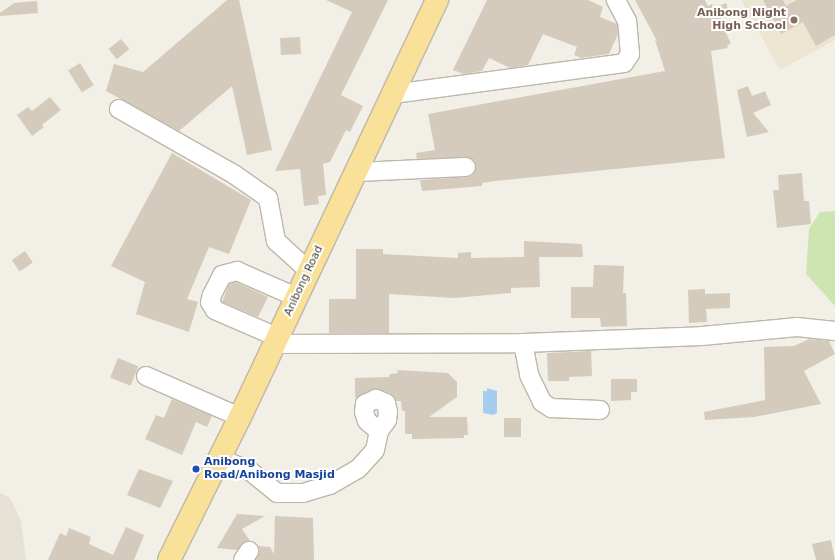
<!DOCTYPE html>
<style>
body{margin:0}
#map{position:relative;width:835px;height:560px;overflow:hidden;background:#f2efe7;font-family:"DejaVu Sans",sans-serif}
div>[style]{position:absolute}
.residential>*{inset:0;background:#e6e1d5}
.education>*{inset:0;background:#ebe5d1}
.green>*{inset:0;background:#cce5b1}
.water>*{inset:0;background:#a5cded}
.building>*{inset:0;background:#d4cbbd;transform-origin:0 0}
.roads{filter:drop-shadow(1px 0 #beb7aa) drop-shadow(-1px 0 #beb7aa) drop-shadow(0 1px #beb7aa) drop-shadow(0 -1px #beb7aa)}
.minor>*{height:18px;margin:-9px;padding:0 9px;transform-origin:9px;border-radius:9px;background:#fff}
.major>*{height:22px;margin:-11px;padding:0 11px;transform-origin:11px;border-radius:11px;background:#fae199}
.dots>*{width:11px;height:11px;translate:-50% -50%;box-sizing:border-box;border:2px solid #fff;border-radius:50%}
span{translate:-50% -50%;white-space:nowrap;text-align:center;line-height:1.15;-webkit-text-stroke:4px #fff;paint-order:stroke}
.education-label{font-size:11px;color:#785e54;font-weight:700}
.right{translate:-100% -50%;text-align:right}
.street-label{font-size:11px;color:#454036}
.transit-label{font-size:11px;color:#164399;font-weight:700}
.left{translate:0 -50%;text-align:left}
</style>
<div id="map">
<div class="residential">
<div style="clip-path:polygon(0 493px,10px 498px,21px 521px,26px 560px,0 560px)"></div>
</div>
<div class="education">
<div style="clip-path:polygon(741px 0,835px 0,835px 40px,780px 70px)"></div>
</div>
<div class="green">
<div style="clip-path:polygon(835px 211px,835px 306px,806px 274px,809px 229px,820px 212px)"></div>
</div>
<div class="water">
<div style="clip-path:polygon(487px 388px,497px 391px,497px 413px,493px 415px,483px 413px,483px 391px,487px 391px)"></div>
</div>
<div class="building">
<div style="clip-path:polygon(227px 0,239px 0,272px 150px,247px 155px,232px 86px,179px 131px,106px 91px,114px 64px,143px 72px)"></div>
<div style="clip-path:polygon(326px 0,388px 0,341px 95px,363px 106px,350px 132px,346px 130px,330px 162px,323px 164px,326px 195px,318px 196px,319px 204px,304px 206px,300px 169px,275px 171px,352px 12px)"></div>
<div style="clip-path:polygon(487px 0,588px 0,603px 7px,600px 17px,617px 24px,618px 34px,609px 54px,581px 58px,574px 55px,577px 47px,543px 34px,528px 65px,510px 68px,489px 58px,482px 71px,464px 74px,453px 70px)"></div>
<div style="clip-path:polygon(635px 0,705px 0,708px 6px,712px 4px,714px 8px,726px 3px,730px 16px,720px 19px,731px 44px,727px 45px,728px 48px,711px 51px,725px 158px,495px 181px,482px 183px,482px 186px,422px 191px,420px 180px,467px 177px,472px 176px,476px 167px,475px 161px,466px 157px,417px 159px,416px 153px,435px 150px,428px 114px,665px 71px,655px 40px,657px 41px)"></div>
<div style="clip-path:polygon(763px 0,783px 0,786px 6px,797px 0,835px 0,835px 35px,816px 46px,803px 22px,781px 34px)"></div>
<div style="clip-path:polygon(37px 1px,38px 13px,0 16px,0 13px,14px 3px)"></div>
<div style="left:300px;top:37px;width:17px;height:20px;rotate:87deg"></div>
<div style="left:121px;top:39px;width:13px;height:16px;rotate:51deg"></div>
<div style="left:80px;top:63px;width:26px;height:14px;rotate:58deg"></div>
<div style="clip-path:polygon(748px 86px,752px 96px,765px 91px,771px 105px,753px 113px,769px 132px,747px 137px,737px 90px)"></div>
<div style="clip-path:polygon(50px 97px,61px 110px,42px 125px,44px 127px,32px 136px,17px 115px,28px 107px,32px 111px)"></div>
<div style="clip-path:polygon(172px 153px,251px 200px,229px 254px,209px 247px,187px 299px,198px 302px,189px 332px,136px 314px,145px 282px,111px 266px)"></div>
<div style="clip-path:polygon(802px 173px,804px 201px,809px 201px,811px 224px,777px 228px,773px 190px,779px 190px,778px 175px)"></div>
<div style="clip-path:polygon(524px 241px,582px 244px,583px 257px,539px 257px,540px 287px,511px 288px,511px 293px,454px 298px,389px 294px,389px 333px,329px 333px,329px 299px,356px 299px,356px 249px,383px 249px,383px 254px,458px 258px,458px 253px,471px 252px,471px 258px,524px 257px)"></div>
<div style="left:25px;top:251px;width:14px;height:16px;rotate:56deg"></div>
<div style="clip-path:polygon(594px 265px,624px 266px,623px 293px,626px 293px,627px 326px,601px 327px,600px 318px,571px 318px,571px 287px,593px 287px)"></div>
<div style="clip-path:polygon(236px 282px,268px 297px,258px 317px,222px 302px,229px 284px)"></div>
<div style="clip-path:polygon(705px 289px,705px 294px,730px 293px,730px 308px,706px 309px,707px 322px,689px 323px,688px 290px)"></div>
<div style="clip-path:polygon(809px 339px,829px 341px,835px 354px,804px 371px,821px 404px,754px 417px,705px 420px,704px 412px,765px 400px,764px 347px,794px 346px)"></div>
<div style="clip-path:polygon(591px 351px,592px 376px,569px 377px,569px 381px,548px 381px,547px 353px)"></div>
<div style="left:118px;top:358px;width:22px;height:21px;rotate:22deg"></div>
<div style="clip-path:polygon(397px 370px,448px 373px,457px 382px,457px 397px,429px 417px,467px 417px,468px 435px,464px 435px,464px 438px,412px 439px,412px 434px,405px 434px,405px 411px,402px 411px,401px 401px,396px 401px,390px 393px,375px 389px,355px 398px,355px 378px,389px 377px,390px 374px,398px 373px)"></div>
<div style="clip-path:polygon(611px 379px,637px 379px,637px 392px,631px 392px,631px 400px,611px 401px)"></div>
<div style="clip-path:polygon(172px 399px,212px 416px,207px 427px,196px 422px,182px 455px,145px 439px,156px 415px,164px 418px)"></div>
<div style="left:504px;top:418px;width:17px;height:19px"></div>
<div style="clip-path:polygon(139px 469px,173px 481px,160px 508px,127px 495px)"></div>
<div style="clip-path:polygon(237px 514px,265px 516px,242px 529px,250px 541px,244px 542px,237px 550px,217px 548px)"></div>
<div style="clip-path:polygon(275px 516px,313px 518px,314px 560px,256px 560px,259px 552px,258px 546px,270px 547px,274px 554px)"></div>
<div style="clip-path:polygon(126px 527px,144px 535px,134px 560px,48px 560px,60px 533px,66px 536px,69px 528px,91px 537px,89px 544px,113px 555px)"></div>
<div style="clip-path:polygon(831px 540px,835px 560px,816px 560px,812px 544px)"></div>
</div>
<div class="roads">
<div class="minor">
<div style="left:393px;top:94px;width:233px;rotate:-7.6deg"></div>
<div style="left:624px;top:63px;width:11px;rotate:-56deg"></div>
<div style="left:630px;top:54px;width:33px;rotate:-95deg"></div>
<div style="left:627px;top:21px;width:24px;rotate:-118deg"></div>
<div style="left:119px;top:109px;width:133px;rotate:29.6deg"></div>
<div style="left:235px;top:175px;width:40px;rotate:34.9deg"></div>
<div style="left:268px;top:198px;width:44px;rotate:79.5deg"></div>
<div style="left:276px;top:241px;width:45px;rotate:42.3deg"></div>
<div style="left:356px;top:172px;width:110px;rotate:-2.6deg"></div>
<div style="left:277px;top:337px;width:68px;rotate:-156.5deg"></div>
<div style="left:215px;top:310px;width:9px;rotate:-122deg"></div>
<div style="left:210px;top:302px;width:7px;rotate:-74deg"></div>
<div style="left:212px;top:295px;width:22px;rotate:-63deg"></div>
<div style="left:222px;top:275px;width:16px;rotate:-15deg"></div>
<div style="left:237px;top:271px;width:64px;rotate:23.8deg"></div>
<div style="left:523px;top:343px;width:33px;rotate:79deg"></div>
<div style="left:529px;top:375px;width:30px;rotate:64deg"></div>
<div style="left:542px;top:402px;width:11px;rotate:34deg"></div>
<div style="left:551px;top:408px;width:49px;rotate:2.3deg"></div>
<div style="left:274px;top:344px;width:249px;rotate:-0.2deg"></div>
<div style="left:523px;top:343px;width:179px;rotate:-2.2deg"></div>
<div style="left:702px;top:336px;width:95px;rotate:-5.4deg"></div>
<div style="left:797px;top:327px;width:38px;rotate:6deg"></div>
<div style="left:146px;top:376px;width:103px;rotate:23.6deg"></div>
<div style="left:219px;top:458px;width:34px;rotate:23deg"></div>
<div style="left:250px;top:471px;width:35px;rotate:39deg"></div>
<div style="left:277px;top:493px;width:26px"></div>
<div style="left:303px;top:493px;width:28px;rotate:-17deg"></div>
<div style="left:330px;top:485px;width:32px;rotate:-30deg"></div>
<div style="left:358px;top:469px;width:25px;rotate:-48deg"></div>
<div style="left:375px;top:450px;width:19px;rotate:-78deg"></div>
<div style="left:379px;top:431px;width:14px;rotate:-54deg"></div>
<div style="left:387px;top:420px;width:8px;rotate:-83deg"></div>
<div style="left:388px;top:412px;width:9px;rotate:-103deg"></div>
<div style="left:386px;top:403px;width:11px;rotate:-158deg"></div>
<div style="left:376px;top:399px;width:12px;rotate:156deg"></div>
<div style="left:365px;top:404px;width:8px;rotate:97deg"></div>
<div style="left:364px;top:412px;width:9px;rotate:72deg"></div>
<div style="left:367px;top:421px;width:16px;rotate:40deg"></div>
<div style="left:243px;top:560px;width:11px;rotate:-56deg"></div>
</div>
<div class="major">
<div style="left:169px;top:560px;width:160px;rotate:-63.6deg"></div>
<div style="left:240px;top:417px;width:461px;rotate:-64.7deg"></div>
</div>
</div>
<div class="dots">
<div style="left:794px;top:20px;background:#8d6e63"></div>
<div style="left:196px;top:469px;background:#1a4fb4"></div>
</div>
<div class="education-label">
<span class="right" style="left:786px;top:20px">Anibong Night<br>High School</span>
</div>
<div class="street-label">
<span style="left:304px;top:281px;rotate:-65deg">Anibong Road</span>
</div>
<div class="transit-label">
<span class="left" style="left:204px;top:469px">Anibong<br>Road/Anibong Masjid</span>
</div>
</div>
